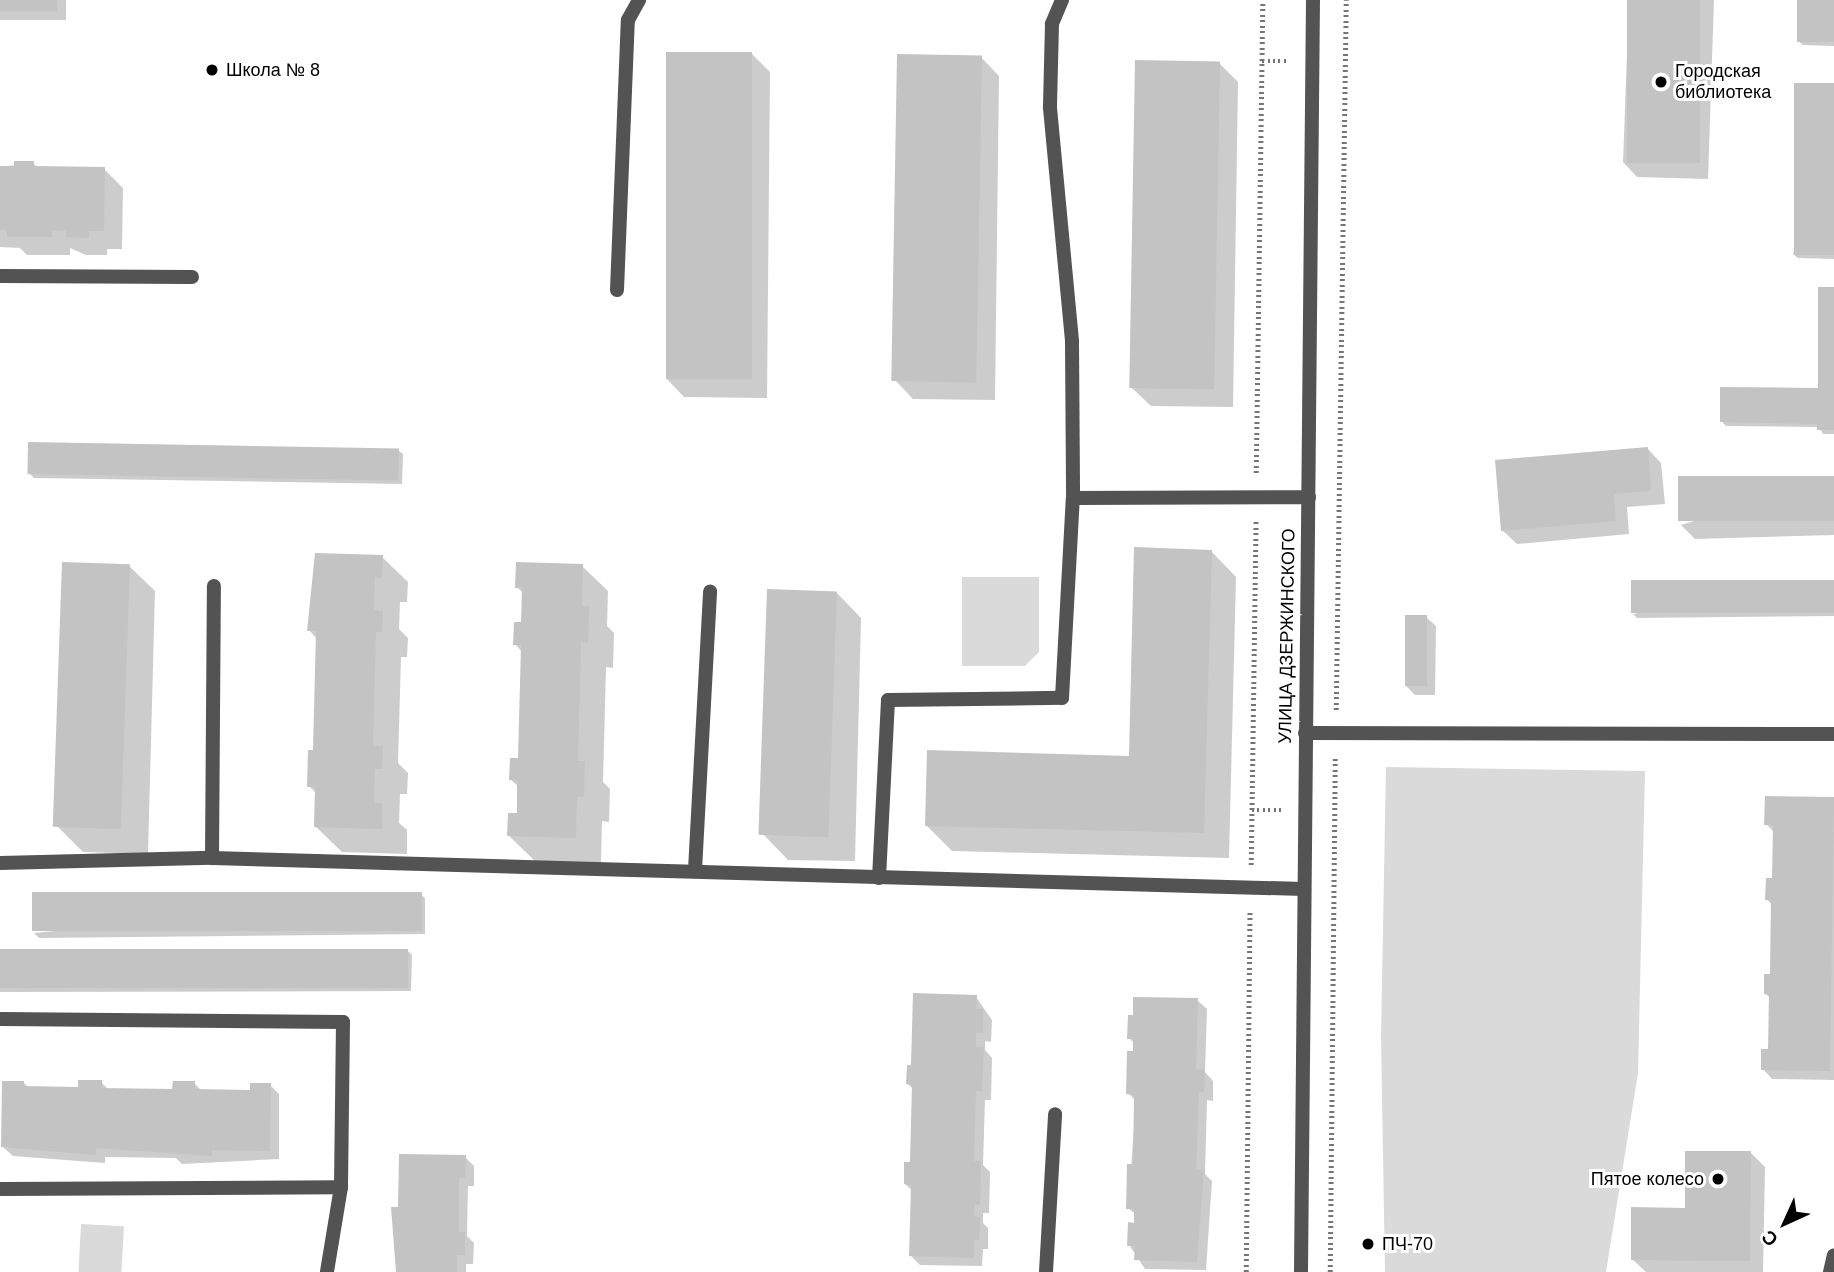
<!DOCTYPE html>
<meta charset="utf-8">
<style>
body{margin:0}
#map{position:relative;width:1834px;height:1272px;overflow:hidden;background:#fff;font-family:Arial,sans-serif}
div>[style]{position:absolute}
.green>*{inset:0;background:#dadada;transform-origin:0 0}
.shadow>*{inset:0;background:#0003;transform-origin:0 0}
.building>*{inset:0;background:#c3c3c3;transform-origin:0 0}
.path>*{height:4.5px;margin-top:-2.25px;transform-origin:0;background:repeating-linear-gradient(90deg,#757575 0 2px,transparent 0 5.5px)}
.service>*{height:14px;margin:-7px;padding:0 7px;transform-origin:7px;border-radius:7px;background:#535353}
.tertiary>*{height:14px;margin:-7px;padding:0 7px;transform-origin:7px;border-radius:7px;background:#535353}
.dots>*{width:19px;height:19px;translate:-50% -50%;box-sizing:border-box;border:4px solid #fff;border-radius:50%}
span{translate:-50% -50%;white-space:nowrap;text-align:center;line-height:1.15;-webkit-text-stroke:6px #fff;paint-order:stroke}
.poi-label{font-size:18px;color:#000}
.left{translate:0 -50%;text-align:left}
.right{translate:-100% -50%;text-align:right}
.street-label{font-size:18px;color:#000}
.north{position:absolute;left:1750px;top:1188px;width:70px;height:70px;-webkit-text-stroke:5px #fff;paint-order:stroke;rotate:225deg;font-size:19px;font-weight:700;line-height:28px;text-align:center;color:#000}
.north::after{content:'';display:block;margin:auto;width:24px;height:32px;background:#000;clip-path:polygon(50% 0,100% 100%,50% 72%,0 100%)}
</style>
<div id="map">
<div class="green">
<div style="clip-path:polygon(962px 577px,1039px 577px,1039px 652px,1025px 666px,962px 666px)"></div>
<div style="clip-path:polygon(1386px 767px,1645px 771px,1638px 1073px,1606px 1272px,1385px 1272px,1381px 1037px)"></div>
<div style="left:81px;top:1224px;width:43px;height:48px;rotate:3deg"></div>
</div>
<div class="shadow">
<div style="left:0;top:0;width:66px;height:20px"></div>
<div style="clip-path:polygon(1629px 0,1714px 0,1708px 179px,1637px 177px,1623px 162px)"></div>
<div style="clip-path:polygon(1799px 0,1834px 0,1834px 46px,1803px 45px,1798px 41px)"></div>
<div style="clip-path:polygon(752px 54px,770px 72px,767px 398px,684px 397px,666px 378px)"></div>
<div style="clip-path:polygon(981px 57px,999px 76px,995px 400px,913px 399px,895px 380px)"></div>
<div style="clip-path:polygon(1219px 63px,1238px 82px,1233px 407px,1151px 406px,1132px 388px)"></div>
<div style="clip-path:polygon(1834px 85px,1834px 259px,1798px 258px,1793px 254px)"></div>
<div style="clip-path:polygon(33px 163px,38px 168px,104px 169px,123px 188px,122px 249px,107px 249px,107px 255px,86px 255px,70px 248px,70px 255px,27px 255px,20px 248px,0 247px,0 167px)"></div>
<div style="clip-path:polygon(1834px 288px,1834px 434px,1823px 434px,1819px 427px,1726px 426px,1722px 422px,1819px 390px)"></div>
<div style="clip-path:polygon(1647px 448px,1661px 463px,1665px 504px,1627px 507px,1629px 534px,1517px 544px,1502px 530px)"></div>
<div style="clip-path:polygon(398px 450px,403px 454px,402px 484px,34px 478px,29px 473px)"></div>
<div style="clip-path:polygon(1834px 478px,1834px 535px,1695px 539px,1681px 525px)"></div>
<div style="clip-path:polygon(1211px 551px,1236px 577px,1229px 858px,952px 851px,926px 825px,1130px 758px)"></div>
<div style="clip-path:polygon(382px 557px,408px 582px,407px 602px,400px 602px,399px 629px,408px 638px,407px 657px,401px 657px,398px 763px,408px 773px,407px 794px,400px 794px,399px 823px,407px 830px,407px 854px,342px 852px,316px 827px,317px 794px,309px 786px,315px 752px,317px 639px,309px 630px)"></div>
<div style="clip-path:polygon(129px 566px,155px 591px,148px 854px,83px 852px,57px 826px)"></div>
<div style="clip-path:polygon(582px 566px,608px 591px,607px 626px,614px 633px,613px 668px,606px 667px,603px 782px,610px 789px,609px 822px,602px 821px,601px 863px,535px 861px,509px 836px,518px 815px,519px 787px,511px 780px,520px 760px,522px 652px,515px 644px,523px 623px,524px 594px,517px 587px)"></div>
<div style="clip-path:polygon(1834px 581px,1834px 616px,1637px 618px,1633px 614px)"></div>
<div style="clip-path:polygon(836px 592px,861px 618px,855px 861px,788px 860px,763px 834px)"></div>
<div style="clip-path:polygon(1426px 617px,1436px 626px,1435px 695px,1415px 695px,1405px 685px)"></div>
<div style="clip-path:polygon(1766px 798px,1834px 799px,1834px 1080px,1772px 1079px,1763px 1069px,1770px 1051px,1771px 999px,1766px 994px,1772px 975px,1773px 905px,1767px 900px,1773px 879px,1774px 832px,1766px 824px)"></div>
<div style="clip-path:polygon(421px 894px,425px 898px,425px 934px,39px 938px,34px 933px)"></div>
<div style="clip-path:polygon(0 951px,408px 951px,412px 955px,411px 991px,0 992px)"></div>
<div style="clip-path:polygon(976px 997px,992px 1020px,991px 1042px,985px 1041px,985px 1050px,992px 1058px,991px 1100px,985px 1100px,983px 1165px,990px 1172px,989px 1213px,983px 1213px,983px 1223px,988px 1228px,988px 1249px,983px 1249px,982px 1266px,920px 1265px,911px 1256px,913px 1191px,905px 1184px,912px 1164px,914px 1090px,908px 1084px,913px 1067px)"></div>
<div style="clip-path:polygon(1197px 1000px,1207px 1009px,1205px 1072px,1213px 1081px,1213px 1101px,1207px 1100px,1205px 1174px,1212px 1181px,1206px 1270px,1145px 1269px,1129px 1245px,1136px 1215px,1128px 1208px,1136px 1101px,1128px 1093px,1135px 1044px,1129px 1038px)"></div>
<div style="clip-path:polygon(101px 1082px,108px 1089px,174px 1090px,194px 1083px,202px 1091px,251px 1091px,270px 1085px,279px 1094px,279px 1159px,182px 1164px,176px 1158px,105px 1157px,105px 1163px,13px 1156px,3px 1147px,24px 1083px,29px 1088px,80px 1089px)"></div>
<div style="clip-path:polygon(1751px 1153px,1765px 1167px,1763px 1272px,1646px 1272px,1632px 1259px)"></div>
<div style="clip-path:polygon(465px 1157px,474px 1166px,474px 1186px,468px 1186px,467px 1236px,474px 1243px,473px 1264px,466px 1264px,466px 1272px,397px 1272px,393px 1208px,400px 1208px)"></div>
</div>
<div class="building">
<div style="left:0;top:0;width:57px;height:11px"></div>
<div style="left:1627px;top:0;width:73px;height:163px"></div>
<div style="left:1797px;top:0;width:37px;height:42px"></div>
<div style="left:666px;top:52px;width:86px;height:327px"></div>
<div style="left:897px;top:54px;width:85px;height:327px;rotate:1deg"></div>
<div style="left:1135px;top:60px;width:85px;height:328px;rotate:1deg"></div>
<div style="left:1794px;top:83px;width:40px;height:172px"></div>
<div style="clip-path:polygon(14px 161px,34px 161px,34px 166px,105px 167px,104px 231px,89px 231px,89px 238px,66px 237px,66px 231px,52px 230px,52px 237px,7px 237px,7px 230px,0 230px,0 166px,14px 166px)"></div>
<div style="clip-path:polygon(1818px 287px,1834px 287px,1834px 430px,1817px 430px,1817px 424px,1720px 422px,1720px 387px,1818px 388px)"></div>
<div style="left:28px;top:442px;width:371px;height:32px;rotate:1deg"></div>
<div style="clip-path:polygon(1648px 447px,1651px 491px,1614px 494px,1616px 521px,1501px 531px,1495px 460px)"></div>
<div style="left:1834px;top:476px;width:45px;height:156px;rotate:90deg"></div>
<div style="clip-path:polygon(1134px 547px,1212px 550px,1204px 833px,925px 826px,927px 750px,1129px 756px)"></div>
<div style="clip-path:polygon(315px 553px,383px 555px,382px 578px,375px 577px,374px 610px,383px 611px,382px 632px,376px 632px,373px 746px,383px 746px,382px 769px,375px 769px,374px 803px,382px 803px,382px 829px,314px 827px,315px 787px,307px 787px,308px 750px,313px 750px,316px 631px,307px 631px)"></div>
<div style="left:62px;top:562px;width:68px;height:265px;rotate:2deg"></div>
<div style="clip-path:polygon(516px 562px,583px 564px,582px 606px,589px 606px,588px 643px,581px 642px,578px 761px,585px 761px,584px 797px,577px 797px,576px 838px,507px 836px,508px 813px,517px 813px,517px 780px,509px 780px,510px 758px,518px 758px,521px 645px,513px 645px,514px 622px,521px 622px,522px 588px,515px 588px)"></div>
<div style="left:1834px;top:580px;width:33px;height:203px;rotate:90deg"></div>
<div style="left:767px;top:589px;width:70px;height:246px;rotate:2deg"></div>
<div style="left:1405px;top:615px;width:22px;height:71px"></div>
<div style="clip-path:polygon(1765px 796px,1834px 797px,1830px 1071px,1761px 1070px,1761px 1049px,1768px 1049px,1769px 995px,1764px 994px,1764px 974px,1770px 974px,1771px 900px,1765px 900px,1766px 878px,1772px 878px,1773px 825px,1764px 825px)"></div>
<div style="left:422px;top:892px;width:39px;height:390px;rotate:90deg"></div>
<div style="left:0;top:949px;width:408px;height:39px"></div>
<div style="clip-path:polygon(913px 993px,977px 995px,976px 1009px,983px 1009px,983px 1033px,976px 1033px,976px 1047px,984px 1047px,982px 1092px,976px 1091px,974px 1161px,981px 1161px,980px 1205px,975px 1204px,974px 1216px,980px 1217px,979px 1240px,974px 1240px,974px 1258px,909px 1256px,911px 1185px,904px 1184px,904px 1162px,910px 1162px,912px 1085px,906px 1084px,907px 1065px,911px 1065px)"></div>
<div style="clip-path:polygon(1133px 997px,1198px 998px,1196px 1069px,1205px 1070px,1204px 1092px,1199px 1092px,1196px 1170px,1204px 1170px,1197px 1262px,1134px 1260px,1135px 1246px,1127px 1246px,1128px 1222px,1134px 1223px,1134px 1209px,1126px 1209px,1127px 1164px,1133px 1164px,1134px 1095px,1126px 1094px,1127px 1051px,1133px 1051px,1133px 1039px,1127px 1039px,1128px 1015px,1133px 1015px)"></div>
<div style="clip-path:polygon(78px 1080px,102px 1080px,102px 1088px,172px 1089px,173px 1081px,195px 1081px,195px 1089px,250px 1090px,250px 1083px,271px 1083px,270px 1151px,212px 1150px,212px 1156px,96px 1148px,96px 1155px,1px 1147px,2px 1081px,24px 1081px,24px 1086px,78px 1087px)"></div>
<div style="clip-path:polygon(1685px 1151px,1751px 1151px,1750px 1261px,1631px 1260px,1631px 1207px,1685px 1208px)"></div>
<div style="clip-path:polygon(399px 1154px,466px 1155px,465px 1178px,459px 1178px,459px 1232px,465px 1232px,465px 1255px,457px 1255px,457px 1272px,396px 1272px,391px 1207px,398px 1207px)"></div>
</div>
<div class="path">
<div style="left:1262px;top:61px;width:26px"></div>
<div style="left:1256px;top:473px;width:473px;rotate:-89.2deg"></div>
<div style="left:1336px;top:710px;width:710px;rotate:-89.19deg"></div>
<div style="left:1252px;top:810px;width:30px"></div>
<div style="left:1251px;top:865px;width:345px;rotate:-89.2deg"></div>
<div style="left:1246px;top:1272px;width:360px;rotate:-89.4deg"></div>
<div style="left:1330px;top:1272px;width:515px;rotate:-89.44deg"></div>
</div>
<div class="service">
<div style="left:1062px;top:0;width:26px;rotate:113deg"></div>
<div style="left:1052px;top:24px;width:84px;rotate:91.4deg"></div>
<div style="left:1050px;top:108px;width:235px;rotate:84.6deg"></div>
<div style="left:1072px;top:342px;width:156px;rotate:89.6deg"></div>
<div style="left:0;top:276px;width:192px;rotate:0.3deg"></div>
<div style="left:617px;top:290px;width:270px;rotate:-87.7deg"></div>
<div style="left:628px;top:20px;width:23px;rotate:-61deg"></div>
<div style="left:1305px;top:733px;width:529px;rotate:0.11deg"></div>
<div style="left:212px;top:858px;width:272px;rotate:-89.6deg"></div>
<div style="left:0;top:863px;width:212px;rotate:-1.4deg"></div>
<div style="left:212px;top:858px;width:1092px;rotate:1.63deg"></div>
<div style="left:695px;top:870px;width:279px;rotate:-86.9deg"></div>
<div style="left:879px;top:878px;width:178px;rotate:-87.1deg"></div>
<div style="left:888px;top:700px;width:174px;rotate:-0.7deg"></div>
<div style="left:1062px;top:698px;width:200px;rotate:-86.9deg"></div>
<div style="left:1073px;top:498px;width:236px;rotate:-0.2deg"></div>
<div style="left:0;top:1019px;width:343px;rotate:0.5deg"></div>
<div style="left:343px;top:1022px;width:165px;rotate:90.7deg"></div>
<div style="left:341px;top:1187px;width:86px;rotate:99.4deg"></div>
<div style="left:0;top:1189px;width:341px;rotate:-0.3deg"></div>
<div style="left:1046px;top:1272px;width:158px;rotate:-86.7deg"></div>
<div style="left:1830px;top:1272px;width:17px;rotate:-77deg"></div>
</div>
<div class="tertiary">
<div style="left:1301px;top:1272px;width:1272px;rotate:-89.46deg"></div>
</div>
<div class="dots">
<div style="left:212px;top:70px;background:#000"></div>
<div style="left:1661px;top:82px;background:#000"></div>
<div style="left:1718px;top:1179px;background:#000"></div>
<div style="left:1368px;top:1244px;background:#000"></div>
</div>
<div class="poi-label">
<span class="left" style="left:226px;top:70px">Школа № 8</span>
<span class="left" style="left:1675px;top:82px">Городская<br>библиотека</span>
<span class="right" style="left:1704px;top:1179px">Пятое колесо</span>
<span class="left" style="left:1382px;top:1244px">ПЧ-70</span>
</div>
<div class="street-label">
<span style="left:1287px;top:636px;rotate:-89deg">УЛИЦА ДЗЕРЖИНСКОГО</span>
</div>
<div class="north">С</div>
</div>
